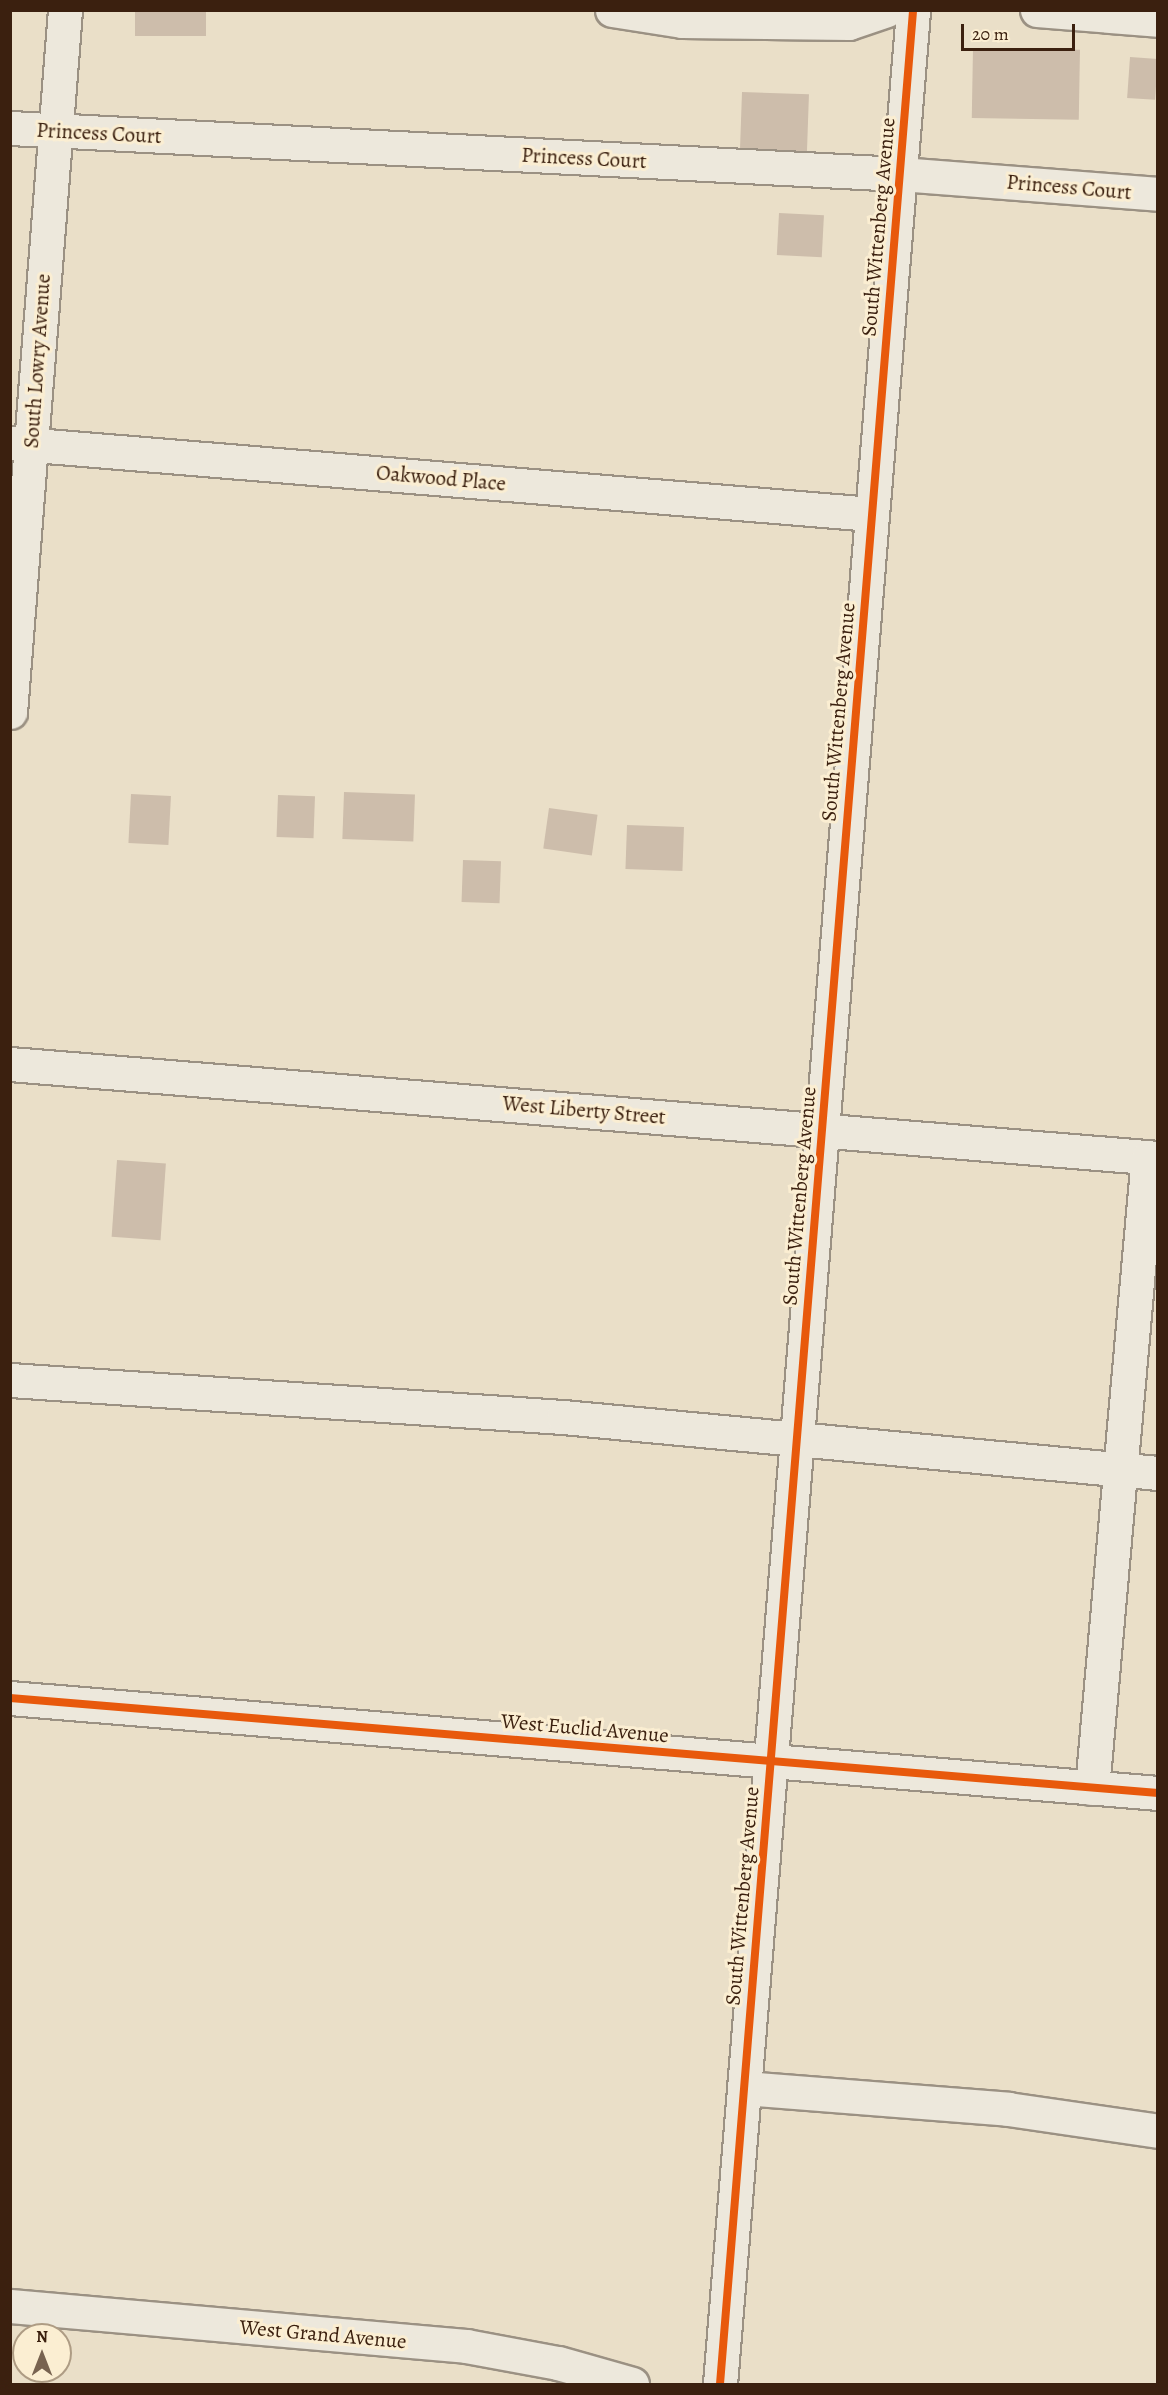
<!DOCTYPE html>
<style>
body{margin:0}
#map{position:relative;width:1168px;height:2395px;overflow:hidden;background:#eadfc8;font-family:Alegreya,serif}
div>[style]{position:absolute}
.building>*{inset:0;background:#cdbdab;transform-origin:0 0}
.roads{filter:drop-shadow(2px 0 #9b9183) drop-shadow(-2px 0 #9b9183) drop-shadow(0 2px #9b9183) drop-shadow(0 -2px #9b9183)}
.minor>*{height:33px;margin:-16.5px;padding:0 16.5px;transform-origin:16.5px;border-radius:16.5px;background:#ede8dc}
.cycleway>*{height:8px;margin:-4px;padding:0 4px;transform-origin:4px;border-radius:4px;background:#e8590c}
span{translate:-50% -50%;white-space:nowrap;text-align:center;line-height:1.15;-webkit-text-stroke:6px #fbeed2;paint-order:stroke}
.street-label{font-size:21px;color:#3b200f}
.frame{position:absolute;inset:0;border:12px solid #3b200f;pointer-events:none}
.north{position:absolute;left:12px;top:2323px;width:60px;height:60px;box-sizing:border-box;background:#fbeed2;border:2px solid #ae9c84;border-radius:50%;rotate:0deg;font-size:16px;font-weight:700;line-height:24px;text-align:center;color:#3b200f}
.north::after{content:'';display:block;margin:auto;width:21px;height:27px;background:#786350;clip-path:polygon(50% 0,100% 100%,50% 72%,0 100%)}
.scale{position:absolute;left:961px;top:24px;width:114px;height:27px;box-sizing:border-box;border:3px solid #3b200f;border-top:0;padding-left:8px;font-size:18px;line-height:21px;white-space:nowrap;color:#3b200f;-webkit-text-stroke:4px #fbeed2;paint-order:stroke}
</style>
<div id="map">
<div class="building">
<div style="left:135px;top:10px;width:71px;height:26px"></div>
<div style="left:973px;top:48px;width:107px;height:70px;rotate:1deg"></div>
<div style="left:1130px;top:57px;width:28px;height:41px;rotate:4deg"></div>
<div style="left:742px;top:92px;width:67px;height:68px;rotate:2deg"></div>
<div style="left:779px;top:213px;width:45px;height:42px;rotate:3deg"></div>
<div style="left:344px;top:792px;width:71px;height:47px;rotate:2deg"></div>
<div style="left:131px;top:794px;width:40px;height:49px;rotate:3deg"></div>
<div style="left:278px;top:795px;width:37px;height:42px;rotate:2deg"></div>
<div style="left:549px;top:808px;width:49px;height:41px;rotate:8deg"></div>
<div style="left:627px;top:825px;width:57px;height:44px;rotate:2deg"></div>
<div style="left:463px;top:860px;width:38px;height:42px;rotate:2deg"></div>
<div style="left:117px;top:1160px;width:49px;height:77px;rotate:4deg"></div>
</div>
<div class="roads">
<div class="minor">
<div style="left:612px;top:10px;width:71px;rotate:8.9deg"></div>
<div style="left:682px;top:21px;width:167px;rotate:0.7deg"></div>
<div style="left:849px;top:23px;width:39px;rotate:-19deg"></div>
<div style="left:1037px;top:10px;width:121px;rotate:4.7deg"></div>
<div style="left:10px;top:128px;width:891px;rotate:2.96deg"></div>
<div style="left:900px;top:174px;width:259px;rotate:4.4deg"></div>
<div style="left:10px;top:443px;width:865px;rotate:4.71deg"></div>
<div style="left:10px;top:712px;width:704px;rotate:-85.52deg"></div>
<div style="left:10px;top:1064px;width:1152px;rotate:4.68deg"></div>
<div style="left:10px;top:1380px;width:554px;rotate:3.83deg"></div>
<div style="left:563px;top:1417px;width:598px;rotate:5.38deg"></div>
<div style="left:10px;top:1698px;width:1152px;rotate:4.73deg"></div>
<div style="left:1092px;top:1788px;width:633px;rotate:-84.93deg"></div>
<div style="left:744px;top:2088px;width:265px;rotate:4.5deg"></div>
<div style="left:1008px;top:2109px;width:152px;rotate:8.3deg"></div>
<div style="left:10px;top:2306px;width:458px;rotate:5deg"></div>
<div style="left:466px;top:2346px;width:94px;rotate:10.5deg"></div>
<div style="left:558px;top:2363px;width:77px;rotate:15.8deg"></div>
<div style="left:720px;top:2384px;width:2382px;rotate:-85.35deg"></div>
</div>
</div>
<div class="cycleway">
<div style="left:10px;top:1698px;width:1152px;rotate:4.73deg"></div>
<div style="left:720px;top:2384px;width:2382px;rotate:-85.35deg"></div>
</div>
<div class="street-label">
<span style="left:99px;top:133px;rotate:3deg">Princess Court</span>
<span style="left:584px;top:158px;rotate:3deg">Princess Court</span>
<span style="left:1069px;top:187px;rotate:5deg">Princess Court</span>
<span style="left:878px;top:227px;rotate:-85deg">South Wittenberg Avenue</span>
<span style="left:37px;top:361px;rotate:-86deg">South Lowry Avenue</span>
<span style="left:441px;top:478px;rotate:5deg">Oakwood Place</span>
<span style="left:838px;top:712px;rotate:-85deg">South Wittenberg Avenue</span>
<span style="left:584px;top:1110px;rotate:5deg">West Liberty Street</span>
<span style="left:799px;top:1196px;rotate:-85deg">South Wittenberg Avenue</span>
<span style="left:585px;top:1728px;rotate:5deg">West Euclid Avenue</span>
<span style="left:742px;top:1896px;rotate:-85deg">South Wittenberg Avenue</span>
<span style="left:323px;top:2334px;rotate:5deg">West Grand Avenue</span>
</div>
<div class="frame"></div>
<div class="north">N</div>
<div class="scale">20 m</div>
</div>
